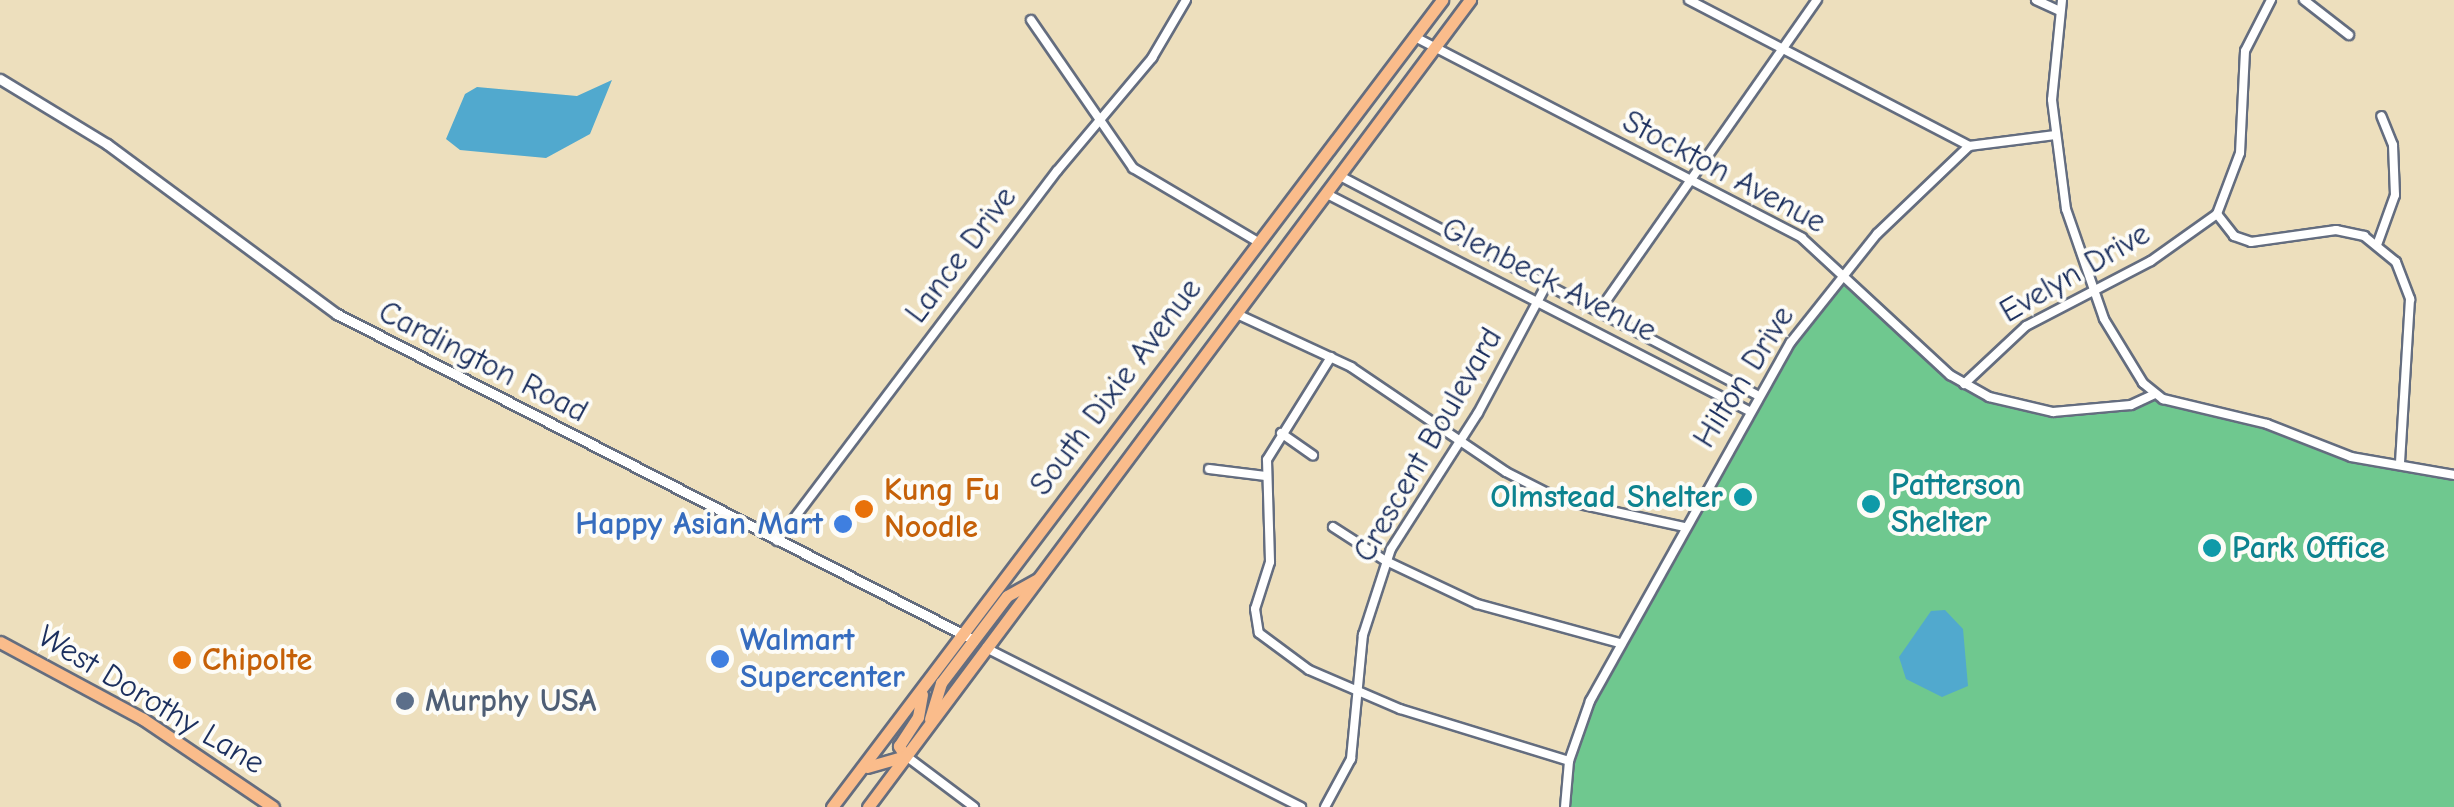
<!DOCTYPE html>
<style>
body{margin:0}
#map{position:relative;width:2454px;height:807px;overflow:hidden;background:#eddfbd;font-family:"Comic Neue",sans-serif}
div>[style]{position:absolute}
.green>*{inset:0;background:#6fc88f}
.water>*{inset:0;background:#51a9ce}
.roads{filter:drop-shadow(2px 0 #646d7f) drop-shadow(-2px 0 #646d7f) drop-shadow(0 2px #646d7f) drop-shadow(0 -2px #646d7f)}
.minor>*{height:8px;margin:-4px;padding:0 4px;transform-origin:4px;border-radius:4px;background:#fff}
.tertiary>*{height:9px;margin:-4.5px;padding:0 4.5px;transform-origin:4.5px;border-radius:4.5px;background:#fff}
.primary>*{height:11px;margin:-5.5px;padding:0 5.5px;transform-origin:5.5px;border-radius:5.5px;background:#fabc8b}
.dots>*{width:28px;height:28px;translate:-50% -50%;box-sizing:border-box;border:5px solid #fdfcf7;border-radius:50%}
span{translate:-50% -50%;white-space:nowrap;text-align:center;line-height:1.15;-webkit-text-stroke:8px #fdfcf7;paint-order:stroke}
.street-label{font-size:32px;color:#1b2f5e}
.culture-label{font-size:32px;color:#0d838f;font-weight:700}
.left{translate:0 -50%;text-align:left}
.right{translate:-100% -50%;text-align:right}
.food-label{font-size:32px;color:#c56008;font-weight:700}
.shop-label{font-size:32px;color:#366cbe;font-weight:700}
.service-label{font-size:32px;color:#4e5e75;font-weight:700}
</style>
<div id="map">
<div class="green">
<div style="clip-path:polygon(1846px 273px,1921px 348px,1971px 388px,2037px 411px,2131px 405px,2155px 394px,2368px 460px,2454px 475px,2454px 807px,1565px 807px,1581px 721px,1756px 394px)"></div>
</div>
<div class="water">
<div style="clip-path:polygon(612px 80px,590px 134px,546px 158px,460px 150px,446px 139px,465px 94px,477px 87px,577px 96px)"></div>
<div style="clip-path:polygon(1945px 610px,1963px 629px,1968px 686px,1942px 697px,1906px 679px,1899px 657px,1931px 611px)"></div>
</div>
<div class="roads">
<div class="minor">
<div style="left:1689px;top:0;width:316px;rotate:27.5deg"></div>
<div style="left:2036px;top:0;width:26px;rotate:25deg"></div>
<div style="left:2062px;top:0;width:100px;rotate:95.7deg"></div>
<div style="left:2052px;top:100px;width:110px;rotate:82.7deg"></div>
<div style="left:2066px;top:209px;width:116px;rotate:70.9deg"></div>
<div style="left:2104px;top:319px;width:75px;rotate:58.6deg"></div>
<div style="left:2143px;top:383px;width:26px;rotate:39deg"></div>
<div style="left:2163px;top:399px;width:107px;rotate:13.5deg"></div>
<div style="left:2267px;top:424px;width:90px;rotate:21.4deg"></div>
<div style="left:2351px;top:457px;width:105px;rotate:9.9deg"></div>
<div style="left:2271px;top:0;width:57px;rotate:117deg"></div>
<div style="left:2245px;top:51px;width:102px;rotate:92.8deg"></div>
<div style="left:2240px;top:153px;width:65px;rotate:110.7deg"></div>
<div style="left:2217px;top:214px;width:28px;rotate:52deg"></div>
<div style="left:2234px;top:236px;width:18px;rotate:19deg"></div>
<div style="left:2251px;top:242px;width:86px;rotate:-8deg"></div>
<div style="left:2336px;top:230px;width:29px;rotate:12deg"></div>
<div style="left:2364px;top:236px;width:41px;rotate:39.1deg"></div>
<div style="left:2396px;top:262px;width:40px;rotate:69deg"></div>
<div style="left:2410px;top:299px;width:163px;rotate:93.5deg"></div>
<div style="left:2304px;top:0;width:57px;rotate:37.9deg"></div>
<div style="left:1031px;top:20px;width:180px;rotate:55.4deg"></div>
<div style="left:1133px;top:168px;width:147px;rotate:30.6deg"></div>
<div style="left:1415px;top:37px;width:436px;rotate:27.4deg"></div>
<div style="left:1802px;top:238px;width:202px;rotate:42.8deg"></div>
<div style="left:1950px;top:375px;width:45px;rotate:29.4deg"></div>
<div style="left:1989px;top:397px;width:66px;rotate:13.2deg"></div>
<div style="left:2053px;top:412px;width:78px;rotate:-5.1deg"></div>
<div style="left:2131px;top:405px;width:26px;rotate:-25deg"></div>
<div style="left:1340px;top:176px;width:470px;rotate:27.7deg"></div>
<div style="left:1327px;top:194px;width:473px;rotate:27.2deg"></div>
<div style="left:2377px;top:245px;width:53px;rotate:-70.2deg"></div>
<div style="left:2395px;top:195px;width:50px;rotate:-92.3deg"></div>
<div style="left:2393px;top:145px;width:31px;rotate:-112deg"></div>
<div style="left:1599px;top:311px;width:380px;rotate:-55deg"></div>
<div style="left:1237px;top:314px;width:126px;rotate:24.9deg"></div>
<div style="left:1351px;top:367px;width:187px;rotate:34.1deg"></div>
<div style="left:1506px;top:472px;width:62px;rotate:27deg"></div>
<div style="left:1561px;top:500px;width:127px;rotate:12.3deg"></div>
<div style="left:1331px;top:357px;width:121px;rotate:121.9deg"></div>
<div style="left:1267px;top:460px;width:102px;rotate:88.3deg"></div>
<div style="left:1270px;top:562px;width:49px;rotate:107.7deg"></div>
<div style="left:1255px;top:609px;width:24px;rotate:81deg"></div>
<div style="left:1259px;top:633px;width:62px;rotate:36.5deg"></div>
<div style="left:1309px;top:670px;width:99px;rotate:23.2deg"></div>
<div style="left:1400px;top:709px;width:177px;rotate:17.1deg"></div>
<div style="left:1964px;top:384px;width:85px;rotate:-43.1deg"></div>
<div style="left:2026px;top:326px;width:141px;rotate:-27.5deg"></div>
<div style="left:2151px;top:261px;width:81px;rotate:-35.5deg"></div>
<div style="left:1281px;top:433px;width:39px;rotate:35deg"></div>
<div style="left:1209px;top:469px;width:57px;rotate:7deg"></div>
<div style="left:1333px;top:527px;width:63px;rotate:32.7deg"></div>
<div style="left:1386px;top:561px;width:101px;rotate:25.3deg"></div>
<div style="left:1477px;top:604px;width:148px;rotate:15.3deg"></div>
<div style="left:777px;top:541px;width:464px;rotate:-52.9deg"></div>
<div style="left:1057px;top:171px;width:148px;rotate:-49.9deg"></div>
<div style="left:1152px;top:58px;width:67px;rotate:-59.6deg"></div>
<div style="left:986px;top:648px;width:353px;rotate:26.8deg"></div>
<div style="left:906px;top:756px;width:85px;rotate:36.9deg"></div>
<div style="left:1325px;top:807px;width:55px;rotate:-61.6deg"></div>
<div style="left:1351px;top:759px;width:125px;rotate:-84.5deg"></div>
<div style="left:1363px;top:635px;width:90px;rotate:-72deg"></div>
<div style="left:1391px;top:549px;width:161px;rotate:-57.4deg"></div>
<div style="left:1478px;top:413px;width:146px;rotate:-61.9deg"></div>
<div style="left:1565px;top:807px;width:46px;rotate:-85deg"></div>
<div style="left:1569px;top:761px;width:64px;rotate:-70.7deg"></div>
<div style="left:1590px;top:701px;width:411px;rotate:-60.8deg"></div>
<div style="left:1791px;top:342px;width:138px;rotate:-51.5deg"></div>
<div style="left:1877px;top:234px;width:127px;rotate:-43.7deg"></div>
<div style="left:1969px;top:146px;width:87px;rotate:-7.3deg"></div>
</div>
<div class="tertiary">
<div style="left:0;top:79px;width:125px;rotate:31.3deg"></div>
<div style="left:107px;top:144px;width:286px;rotate:36.5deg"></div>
<div style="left:337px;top:314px;width:716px;rotate:27.1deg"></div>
</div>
<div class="primary">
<div style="left:0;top:642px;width:162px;rotate:28.3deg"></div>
<div style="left:143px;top:719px;width:157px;rotate:34.1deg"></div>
<div style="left:930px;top:719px;width:38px;rotate:-73deg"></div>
<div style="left:941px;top:683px;width:109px;rotate:-52.8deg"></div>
<div style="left:1007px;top:596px;width:35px;rotate:-29deg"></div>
<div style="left:905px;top:756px;width:12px;rotate:-121deg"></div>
<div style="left:899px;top:746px;width:35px;rotate:-57deg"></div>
<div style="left:918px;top:717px;width:23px;rotate:-80deg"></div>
<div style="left:867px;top:767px;width:40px;rotate:-16deg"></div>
<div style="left:832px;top:807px;width:1012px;rotate:-52.91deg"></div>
<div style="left:868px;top:807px;width:1007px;rotate:-53.28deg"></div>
</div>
</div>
<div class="dots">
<div style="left:1743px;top:497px;background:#0f9aa8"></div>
<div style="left:1871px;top:504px;background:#0f9aa8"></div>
<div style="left:864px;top:509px;background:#e8710a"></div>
<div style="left:843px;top:524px;background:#3f7fe0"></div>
<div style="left:2212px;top:548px;background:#0f9aa8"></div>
<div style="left:720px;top:659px;background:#3f7fe0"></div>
<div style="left:182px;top:660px;background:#e8710a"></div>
<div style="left:405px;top:701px;background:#5c6f8a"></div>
</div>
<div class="street-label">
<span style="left:1724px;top:172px;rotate:28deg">Stockton Avenue</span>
<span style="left:961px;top:255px;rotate:-53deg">Lance Drive</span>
<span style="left:2075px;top:273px;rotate:-30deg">Evelyn Drive</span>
<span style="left:1549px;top:280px;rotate:27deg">Glenbeck Avenue</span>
<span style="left:483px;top:362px;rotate:27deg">Cardington Road</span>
<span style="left:1744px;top:377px;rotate:-58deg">Hilton Drive</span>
<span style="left:1116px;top:387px;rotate:-53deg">South Dixie Avenue</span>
<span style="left:1428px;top:445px;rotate:-60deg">Crescent Boulevard</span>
<span style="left:151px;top:700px;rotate:31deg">West Dorothy Lane</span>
</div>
<div class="culture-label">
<span class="left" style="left:1891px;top:504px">Patterson<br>Shelter</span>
<span class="right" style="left:1723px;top:497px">Olmstead Shelter</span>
<span class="left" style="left:2232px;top:548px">Park Office</span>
</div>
<div class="food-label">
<span class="left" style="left:884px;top:509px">Kung Fu<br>Noodle</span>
<span class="left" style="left:202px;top:660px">Chipolte</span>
</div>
<div class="shop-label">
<span class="right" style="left:823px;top:524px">Happy Asian Mart</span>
<span class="left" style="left:740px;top:659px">Walmart<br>Supercenter</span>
</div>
<div class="service-label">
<span class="left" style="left:425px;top:701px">Murphy USA</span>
</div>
</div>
